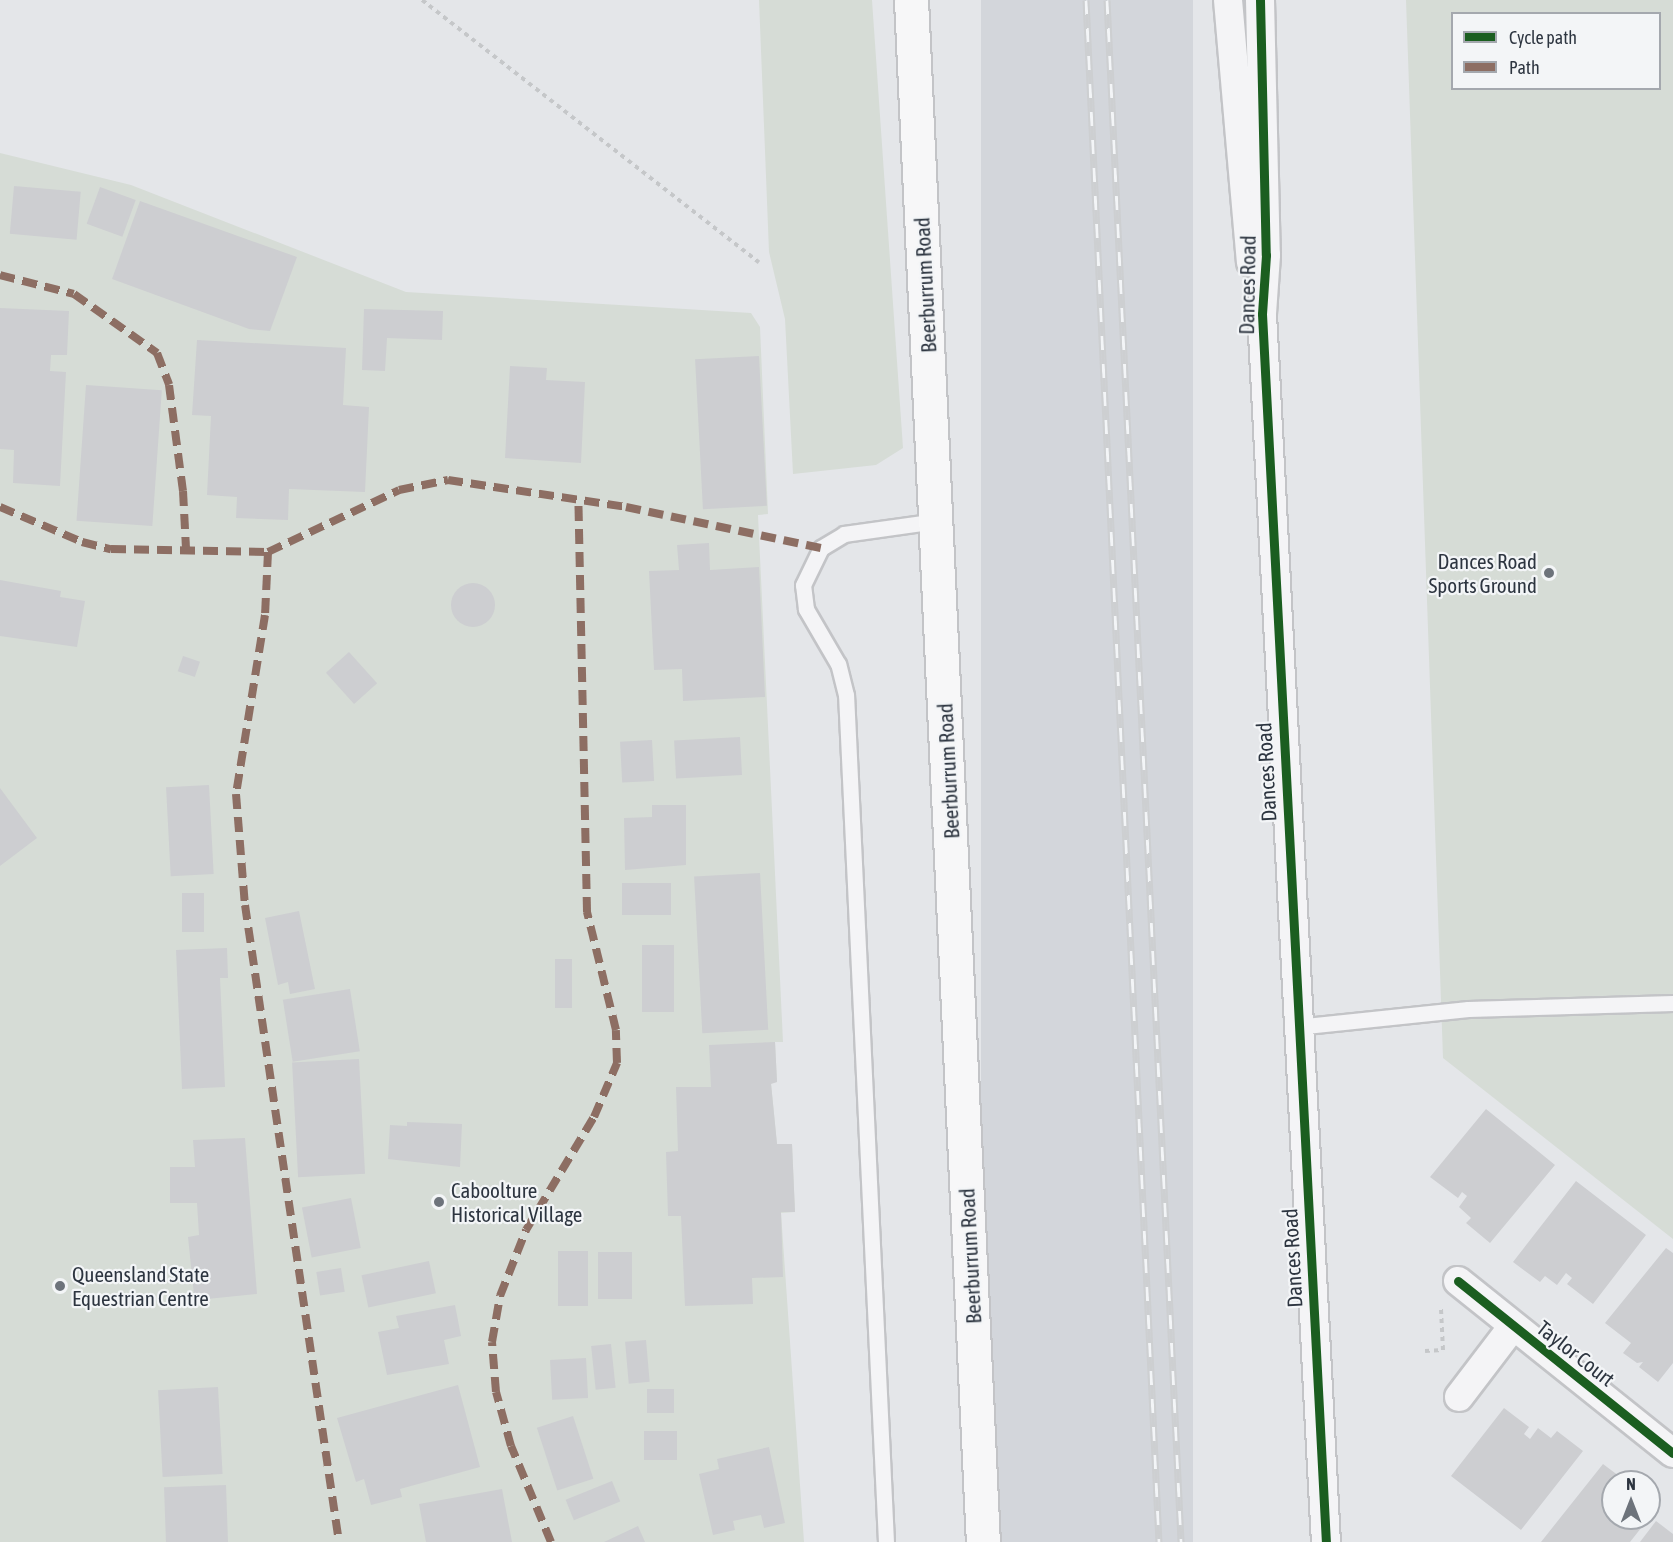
<!DOCTYPE html>
<style>
body{margin:0}
#map{position:relative;width:1673px;height:1542px;overflow:hidden;background:#e4e6e9;font-family:"Asap Condensed",sans-serif}
div>[style]{position:absolute}
.built>*{inset:0;background:#d3d6db;transform-origin:0 0}
.green>*{inset:0;background:#d6dcd6}
.building>*{inset:0;background:#cdced1;transform-origin:0 0}
.round{border-radius:50%}
.path>*{height:4px;margin-top:-2px;transform-origin:0;background:repeating-linear-gradient(90deg,#c5c7c9 0 4.5px,transparent 0 9px)}
.roads{filter:drop-shadow(2px 0 #c3c4c7) drop-shadow(-2px 0 #c3c4c7) drop-shadow(0 2px #c3c4c7) drop-shadow(0 -2px #c3c4c7)}
.lane>*{height:15px;margin:-7.5px;padding:0 7.5px;transform-origin:7.5px;border-radius:7.5px;background:#f4f4f6}
.street>*{height:28px;margin:-14px;padding:0 14px;transform-origin:14px;border-radius:14px;background:#f4f4f6}
.primary>*{height:33px;margin:-16.5px;padding:0 16.5px;transform-origin:16.5px;border-radius:16.5px;background:#f7f7f8}
.rail>*{height:7px;margin-top:-3.5px;transform-origin:0;background:repeating-linear-gradient(90deg,#f3f5f7 0 14px,#cdcfd1 0 28px);box-sizing:border-box;border-block:2px solid #cdcfd1}
.quiet>*{height:8px;margin-top:-4px;transform-origin:0;background:repeating-linear-gradient(90deg,#8d6e63 0 15px,transparent 0 23px)}
.cycleway>*{height:9px;margin:-4.5px;padding:0 4.5px;transform-origin:4.5px;border-radius:4.5px;background:#1b5e20}
.dots>*{width:16px;height:16px;translate:-50% -50%;box-sizing:border-box;border:3px solid #f3f5f7;border-radius:50%}
span{translate:-50% -50%;white-space:nowrap;text-align:center;line-height:1.15;-webkit-text-stroke:4.5px #f3f5f7;paint-order:stroke}
.street-label{font-size:21px;color:#2d3540}
.poi-label{font-size:21px;color:#2d3540}
.right{translate:-100% -50%;text-align:right}
.left{translate:0 -50%;text-align:left}
.legend{position:absolute;left:1451px;top:12px;width:210px;height:78px;box-sizing:border-box;background:#f3f5f7;border:2px solid #a4a8ae;margin:0;padding:8px 10px;list-style:none;font-size:18px;color:#2d3540}
.legend li{display:flex;align-items:center;gap:12px;height:30px}
.legend b{width:30px;border:2px solid #a4a8ae}
.north{position:absolute;left:1601px;top:1470px;width:60px;height:60px;box-sizing:border-box;background:#f3f5f7;border:2px solid #a4a8ae;border-radius:50%;rotate:0deg;font-size:16px;font-weight:700;line-height:24px;text-align:center;color:#2d3540}
.north::after{content:'';display:block;margin:auto;width:21px;height:27px;background:#6d737b;clip-path:polygon(50% 0,100% 100%,50% 72%,0 100%)}
</style>
<div id="map">
<div class="built">
<div style="left:981px;top:0;width:212px;height:1544px"></div>
</div>
<div class="green">
<div style="clip-path:polygon(759px 0,872px 0,903px 448px,876px 465px,793px 474px,785px 319px,769px 252px)"></div>
<div style="clip-path:polygon(evenodd,1406px 0,1673px 0,1673px 1239px,1443px 1058px,1406px 0,1452px 14px,1660px 14px,1660px 88px,1452px 88px,1452px 14px)"></div>
<div style="clip-path:polygon(0 153px,131px 185px,406px 292px,751px 313px,760px 327px,768px 514px,758px 515px,783px 1042px,775px 1042px,777px 1082px,771px 1083px,777px 1144px,792px 1144px,795px 1212px,781px 1213px,804px 1542px,0 1542px)"></div>
</div>
<div class="building">
<div style="left:14px;top:186px;width:67px;height:48px;rotate:5deg"></div>
<div style="left:100px;top:187px;width:38px;height:39px;rotate:20deg"></div>
<div style="clip-path:polygon(140px 201px,297px 257px,270px 331px,249px 329px,112px 279px)"></div>
<div style="clip-path:polygon(0 308px,69px 311px,67px 355px,51px 355px,50px 371px,66px 372px,60px 486px,13px 483px,14px 450px,0 449px)"></div>
<div style="clip-path:polygon(364px 309px,443px 311px,442px 340px,387px 338px,385px 371px,362px 370px)"></div>
<div style="clip-path:polygon(197px 340px,346px 348px,343px 405px,369px 407px,365px 492px,289px 489px,288px 520px,236px 518px,237px 497px,207px 495px,211px 416px,192px 415px)"></div>
<div style="left:759px;top:356px;width:150px;height:64px;rotate:87deg"></div>
<div style="clip-path:polygon(510px 366px,547px 368px,546px 380px,585px 382px,581px 463px,505px 458px)"></div>
<div style="left:86px;top:385px;width:76px;height:136px;rotate:4deg"></div>
<div style="clip-path:polygon(709px 543px,710px 570px,759px 567px,765px 697px,683px 701px,682px 669px,654px 670px,649px 571px,679px 570px,677px 545px)"></div>
<div style="clip-path:polygon(0 580px,61px 591px,60px 597px,85px 601px,77px 647px,0 636px)"></div>
<div class="round" style="left:451px;top:583px;width:44px;height:44px"></div>
<div style="left:349px;top:652px;width:42px;height:31px;rotate:48deg"></div>
<div style="left:183px;top:656px;width:18px;height:16px;rotate:19deg"></div>
<div style="left:740px;top:737px;width:38px;height:66px;rotate:87deg"></div>
<div style="left:652px;top:740px;width:41px;height:32px;rotate:87deg"></div>
<div style="left:209px;top:785px;width:89px;height:43px;rotate:87deg"></div>
<div style="clip-path:polygon(0 788px,37px 838px,0 866px)"></div>
<div style="clip-path:polygon(652px 805px,686px 805px,686px 865px,625px 870px,624px 818px,652px 817px)"></div>
<div style="left:760px;top:873px;width:157px;height:66px;rotate:87deg"></div>
<div style="left:622px;top:883px;width:49px;height:32px"></div>
<div style="left:182px;top:893px;width:22px;height:39px"></div>
<div style="clip-path:polygon(299px 911px,315px 989px,290px 994px,288px 982px,278px 985px,265px 918px)"></div>
<div style="left:642px;top:945px;width:32px;height:67px"></div>
<div style="clip-path:polygon(227px 948px,228px 978px,220px 978px,225px 1087px,182px 1089px,176px 950px)"></div>
<div style="left:555px;top:959px;width:17px;height:49px"></div>
<div style="left:350px;top:989px;width:63px;height:68px;rotate:81deg"></div>
<div style="clip-path:polygon(775px 1042px,777px 1082px,771px 1084px,777px 1144px,792px 1144px,795px 1212px,781px 1212px,783px 1277px,752px 1278px,753px 1304px,685px 1306px,681px 1216px,668px 1216px,666px 1152px,678px 1151px,676px 1087px,711px 1087px,709px 1045px)"></div>
<div style="left:359px;top:1059px;width:115px;height:67px;rotate:87deg"></div>
<div style="clip-path:polygon(1486px 1109px,1555px 1165px,1490px 1243px,1466px 1223px,1471px 1218px,1459px 1207px,1467px 1196px,1462px 1192px,1458px 1198px,1430px 1177px)"></div>
<div style="clip-path:polygon(407px 1122px,462px 1124px,460px 1167px,388px 1159px,390px 1125px,407px 1126px)"></div>
<div style="clip-path:polygon(245px 1138px,257px 1294px,207px 1299px,207px 1294px,194px 1295px,188px 1237px,199px 1235px,197px 1203px,170px 1203px,170px 1167px,195px 1167px,193px 1140px)"></div>
<div style="clip-path:polygon(1576px 1181px,1646px 1235px,1593px 1304px,1567px 1284px,1572px 1278px,1566px 1273px,1557px 1285px,1545px 1276px,1540px 1282px,1513px 1262px)"></div>
<div style="left:351px;top:1198px;width:51px;height:50px;rotate:79deg"></div>
<div style="clip-path:polygon(1666px 1248px,1673px 1253px,1673px 1363px,1658px 1382px,1639px 1367px,1643px 1362px,1637px 1363px,1623px 1353px,1631px 1343px,1605px 1323px)"></div>
<div style="left:558px;top:1251px;width:30px;height:55px"></div>
<div style="left:598px;top:1252px;width:34px;height:47px"></div>
<div style="left:429px;top:1261px;width:33px;height:69px;rotate:78deg"></div>
<div style="left:341px;top:1268px;width:24px;height:25px;rotate:81deg"></div>
<div style="clip-path:polygon(455px 1305px,461px 1336px,444px 1340px,449px 1364px,387px 1375px,378px 1332px,399px 1328px,396px 1316px)"></div>
<div style="left:646px;top:1340px;width:42px;height:21px;rotate:85deg"></div>
<div style="left:611px;top:1344px;width:44px;height:20px;rotate:84deg"></div>
<div style="left:586px;top:1358px;width:40px;height:36px;rotate:87deg"></div>
<div style="clip-path:polygon(458px 1385px,480px 1467px,400px 1489px,402px 1497px,371px 1505px,364px 1479px,356px 1482px,337px 1418px)"></div>
<div style="left:218px;top:1387px;width:87px;height:60px;rotate:87deg"></div>
<div style="left:674px;top:1389px;width:24px;height:27px;rotate:90deg"></div>
<div style="clip-path:polygon(1504px 1408px,1529px 1427px,1524px 1434px,1530px 1439px,1538px 1428px,1551px 1438px,1557px 1431px,1583px 1451px,1521px 1530px,1451px 1476px)"></div>
<div style="left:573px;top:1416px;width:66px;height:38px;rotate:72deg"></div>
<div style="left:644px;top:1431px;width:33px;height:29px"></div>
<div style="clip-path:polygon(769px 1447px,785px 1523px,764px 1528px,761px 1515px,733px 1521px,735px 1530px,713px 1535px,699px 1474px,719px 1469px,717px 1459px)"></div>
<div style="clip-path:polygon(1603px 1464px,1627px 1482px,1613px 1482px,1613px 1518px,1649px 1518px,1630px 1542px,1541px 1542px)"></div>
<div style="left:612px;top:1481px;width:22px;height:50px;rotate:68deg"></div>
<div style="left:226px;top:1485px;width:57px;height:62px;rotate:88deg"></div>
<div style="clip-path:polygon(502px 1489px,512px 1542px,426px 1542px,419px 1504px)"></div>
<div style="clip-path:polygon(1656px 1521px,1673px 1534px,1673px 1542px,1640px 1542px)"></div>
<div style="clip-path:polygon(638px 1526px,645px 1542px,604px 1542px)"></div>
</div>
<div class="path">
<div style="left:422px;top:0;width:427px;rotate:37.9deg"></div>
<div style="left:1425px;top:1351px;width:18px;rotate:-3deg"></div>
<div style="left:1443px;top:1350px;width:41px;rotate:-92.8deg"></div>
</div>
<div class="roads">
<div class="lane">
<div style="left:1296px;top:1027px;width:173px;rotate:-6deg"></div>
<div style="left:1468px;top:1009px;width:205px;rotate:-1.7deg"></div>
<div style="left:886px;top:1542px;width:848px;rotate:-92.7deg"></div>
<div style="left:846px;top:695px;width:32px;rotate:-104deg"></div>
<div style="left:838px;top:664px;width:64px;rotate:-120.2deg"></div>
<div style="left:806px;top:609px;width:24px;rotate:-97deg"></div>
<div style="left:803px;top:585px;width:41px;rotate:-64.1deg"></div>
<div style="left:821px;top:548px;width:27px;rotate:-31deg"></div>
<div style="left:844px;top:534px;width:94px;rotate:-8deg"></div>
</div>
<div class="street">
<div style="left:1228px;top:0;width:263px;rotate:85deg"></div>
<div style="left:1260px;top:0;width:255px;rotate:88.7deg"></div>
<div style="left:1266px;top:255px;width:59px;rotate:93.9deg"></div>
<div style="left:1262px;top:314px;width:1230px;rotate:87.02deg"></div>
<div style="left:1458px;top:1281px;width:275px;rotate:38.7deg"></div>
<div style="left:1459px;top:1397px;width:89px;rotate:-52.7deg"></div>
</div>
<div class="primary">
<div style="left:911px;top:0;width:1544px;rotate:87.33deg"></div>
</div>
</div>
<div class="rail">
<div style="left:1086px;top:0;width:1544px;rotate:87.29deg"></div>
<div style="left:1107px;top:0;width:1544px;rotate:87.25deg"></div>
</div>
<div class="quiet">
<div style="left:0;top:275px;width:76px;rotate:14.4deg"></div>
<div style="left:74px;top:294px;width:102px;rotate:35.4deg"></div>
<div style="left:157px;top:353px;width:34px;rotate:69deg"></div>
<div style="left:169px;top:385px;width:107px;rotate:82.5deg"></div>
<div style="left:183px;top:491px;width:57px;rotate:87deg"></div>
<div style="left:0;top:507px;width:89px;rotate:23.1deg"></div>
<div style="left:82px;top:542px;width:30px;rotate:14deg"></div>
<div style="left:111px;top:549px;width:157px;rotate:1.1deg"></div>
<div style="left:268px;top:552px;width:145px;rotate:-25.3deg"></div>
<div style="left:399px;top:490px;width:50px;rotate:-11.5deg"></div>
<div style="left:448px;top:480px;width:180px;rotate:8.6deg"></div>
<div style="left:626px;top:507px;width:199px;rotate:11.9deg"></div>
<div style="left:268px;top:552px;width:63px;rotate:92.7deg"></div>
<div style="left:265px;top:615px;width:181px;rotate:99.2deg"></div>
<div style="left:236px;top:794px;width:111px;rotate:85.4deg"></div>
<div style="left:245px;top:905px;width:644px;rotate:81.61deg"></div>
<div style="left:551px;top:1542px;width:104px;rotate:-112.6deg"></div>
<div style="left:511px;top:1446px;width:56px;rotate:-105.5deg"></div>
<div style="left:496px;top:1392px;width:50px;rotate:-94.6deg"></div>
<div style="left:492px;top:1342px;width:47px;rotate:-80.1deg"></div>
<div style="left:500px;top:1296px;width:71px;rotate:-68.5deg"></div>
<div style="left:526px;top:1230px;width:132px;rotate:-59deg"></div>
<div style="left:594px;top:1117px;width:59px;rotate:-66.9deg"></div>
<div style="left:617px;top:1063px;width:33px;rotate:-92deg"></div>
<div style="left:616px;top:1030px;width:122px;rotate:-103.8deg"></div>
<div style="left:587px;top:912px;width:413px;rotate:-91.2deg"></div>
</div>
<div class="cycleway">
<div style="left:1260px;top:0;width:255px;rotate:88.7deg"></div>
<div style="left:1266px;top:255px;width:59px;rotate:93.9deg"></div>
<div style="left:1262px;top:314px;width:1230px;rotate:87.02deg"></div>
<div style="left:1458px;top:1281px;width:275px;rotate:38.7deg"></div>
</div>
<div class="dots">
<div style="left:1549px;top:573px;background:#6d737b"></div>
<div style="left:439px;top:1202px;background:#6d737b"></div>
<div style="left:60px;top:1286px;background:#6d737b"></div>
</div>
<div class="street-label">
<span style="left:925px;top:285px;rotate:-93deg">Beerburrum Road</span>
<span style="left:1247px;top:285px;rotate:-89deg">Dances Road</span>
<span style="left:948px;top:771px;rotate:-93deg">Beerburrum Road</span>
<span style="left:1266px;top:772px;rotate:-93deg">Dances Road</span>
<span style="left:970px;top:1256px;rotate:-93deg">Beerburrum Road</span>
<span style="left:1292px;top:1258px;rotate:-93deg">Dances Road</span>
<span style="left:1576px;top:1353px;rotate:38deg">Taylor Court</span>
</div>
<div class="poi-label">
<span class="right" style="left:1537px;top:573px">Dances Road<br>Sports Ground</span>
<span class="left" style="left:451px;top:1202px">Caboolture<br>Historical Village</span>
<span class="left" style="left:72px;top:1286px">Queensland State<br>Equestrian Centre</span>
</div>
<ul class="legend">
<li><b style="height:8px;background:#1b5e20"></b>Cycle path</li>
<li><b style="height:8px;background:#8d6e63"></b>Path</li>
</ul>
<div class="north">N</div>
</div>
